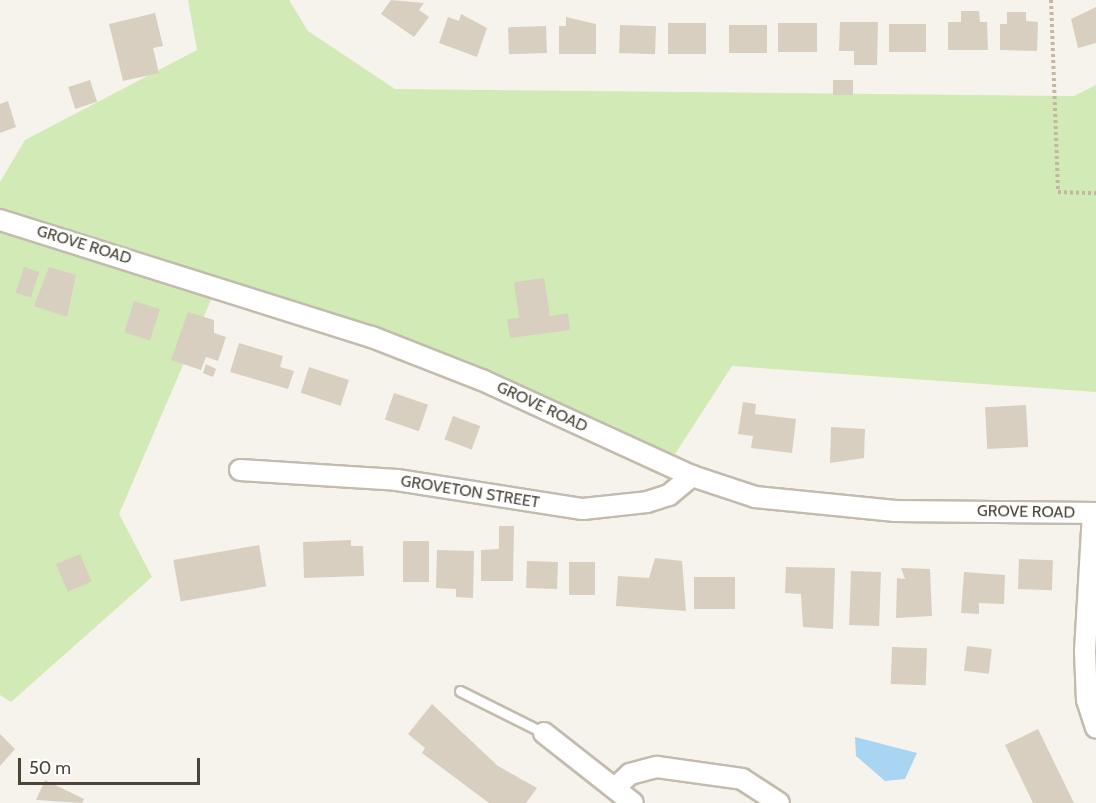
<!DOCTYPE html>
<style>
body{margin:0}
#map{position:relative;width:1096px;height:803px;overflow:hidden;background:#f6f3ec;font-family:Cabin,sans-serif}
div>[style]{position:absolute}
.green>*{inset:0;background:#d2eab5}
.water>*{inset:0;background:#a9d4f2}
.building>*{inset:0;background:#d8cfc1;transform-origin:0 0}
.path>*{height:4px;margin-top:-2px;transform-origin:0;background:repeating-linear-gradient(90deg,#c4b79f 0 3px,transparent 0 6px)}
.roads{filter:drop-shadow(2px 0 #c2bbae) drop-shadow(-2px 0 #c2bbae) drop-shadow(0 2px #c2bbae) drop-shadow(0 -2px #c2bbae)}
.lane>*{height:9px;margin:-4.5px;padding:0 4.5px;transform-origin:4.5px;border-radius:4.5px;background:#fff}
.street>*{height:20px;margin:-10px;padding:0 10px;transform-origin:10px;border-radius:10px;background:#fff}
span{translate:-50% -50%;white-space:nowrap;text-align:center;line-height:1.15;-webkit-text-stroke:5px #fff;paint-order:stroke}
.street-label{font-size:16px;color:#4b4439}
.scale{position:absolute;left:18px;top:758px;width:182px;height:27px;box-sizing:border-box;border:3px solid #4b4439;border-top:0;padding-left:8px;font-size:18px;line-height:21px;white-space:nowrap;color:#4b4439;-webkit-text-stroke:4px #fff;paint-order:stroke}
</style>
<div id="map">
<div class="green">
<div style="clip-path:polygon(188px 0,289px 0,308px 31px,395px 89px,1074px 96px,1096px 85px,1096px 392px,732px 366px,675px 454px,217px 286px,119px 514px,152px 577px,11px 702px,0 695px,0 182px,25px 140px,197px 50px)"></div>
</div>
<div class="water">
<div style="clip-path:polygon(855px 737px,917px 753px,905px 779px,885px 781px,856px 756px)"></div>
</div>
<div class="building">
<div style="clip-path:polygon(391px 0,424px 3px,419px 10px,429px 17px,414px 37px,381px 14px)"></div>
<div style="clip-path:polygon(1096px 7px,1096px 43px,1078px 48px,1071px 19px)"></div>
<div style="clip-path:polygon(961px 11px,979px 11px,980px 22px,987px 22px,988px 50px,948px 50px,948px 22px,961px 22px)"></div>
<div style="clip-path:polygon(1007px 12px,1026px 12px,1026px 21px,1038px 22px,1037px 51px,1000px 50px,1000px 24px,1007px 24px)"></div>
<div style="clip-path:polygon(155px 13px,163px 46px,153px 48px,159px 73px,123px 81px,109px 24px)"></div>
<div style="clip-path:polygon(461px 14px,487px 28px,477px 57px,439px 43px,448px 17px,459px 21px)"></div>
<div style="clip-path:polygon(566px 17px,596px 24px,596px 54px,559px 54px,559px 26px,566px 26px)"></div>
<div style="clip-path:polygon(840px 22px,878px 22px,877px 65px,854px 65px,854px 51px,839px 51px)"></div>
<div style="left:668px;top:23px;width:38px;height:31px"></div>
<div style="left:778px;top:23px;width:39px;height:29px"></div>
<div style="left:889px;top:24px;width:37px;height:28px"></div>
<div style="left:620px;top:25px;width:36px;height:28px;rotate:2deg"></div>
<div style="left:729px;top:25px;width:38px;height:28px"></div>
<div style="left:546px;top:26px;width:27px;height:38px;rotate:88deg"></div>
<div style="left:90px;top:80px;width:23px;height:23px;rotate:72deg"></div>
<div style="left:833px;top:80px;width:20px;height:15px"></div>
<div style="clip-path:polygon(8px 101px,16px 127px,0 133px,0 104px)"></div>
<div style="left:24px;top:267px;width:16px;height:27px;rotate:18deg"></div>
<div style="clip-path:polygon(49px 267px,76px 275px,67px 317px,34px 306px)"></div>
<div style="clip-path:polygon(544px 278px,550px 316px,568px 313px,570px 330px,510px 338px,507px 319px,519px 318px,514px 282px)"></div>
<div style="left:134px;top:301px;width:27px;height:33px;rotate:17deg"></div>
<div style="clip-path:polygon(188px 312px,214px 320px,214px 333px,226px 337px,218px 361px,206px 357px,201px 370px,171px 360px)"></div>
<div style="clip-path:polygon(239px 343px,283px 356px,280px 367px,294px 371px,288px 389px,230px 372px)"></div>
<div style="clip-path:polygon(206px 364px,216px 369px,213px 377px,203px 373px)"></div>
<div style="left:309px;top:367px;width:42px;height:27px;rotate:18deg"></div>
<div style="left:394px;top:393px;width:36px;height:28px;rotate:19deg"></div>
<div style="clip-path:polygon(743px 402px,756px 404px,755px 414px,796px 419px,792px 453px,751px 448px,753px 436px,738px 434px)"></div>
<div style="left:1026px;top:405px;width:42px;height:41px;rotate:87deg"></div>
<div style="left:453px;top:416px;width:29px;height:25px;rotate:20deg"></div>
<div style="clip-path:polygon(831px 427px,865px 429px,864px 458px,830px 463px)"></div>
<div style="clip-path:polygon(499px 526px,514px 526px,513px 581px,481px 581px,481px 550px,499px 549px)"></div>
<div style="clip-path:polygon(351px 540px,351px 546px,363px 546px,364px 576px,304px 578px,303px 542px)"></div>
<div style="left:403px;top:541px;width:26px;height:41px"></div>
<div style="left:259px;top:545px;width:42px;height:87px;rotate:80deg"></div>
<div style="clip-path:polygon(437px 550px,474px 551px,473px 598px,456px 597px,456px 589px,436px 588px)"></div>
<div style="left:80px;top:554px;width:30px;height:26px;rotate:67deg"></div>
<div style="clip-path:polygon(655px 558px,682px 561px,686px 611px,616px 606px,618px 576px,649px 578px)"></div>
<div style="left:1019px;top:559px;width:34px;height:30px;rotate:2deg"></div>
<div style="left:527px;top:561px;width:31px;height:27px;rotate:2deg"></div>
<div style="left:569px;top:562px;width:26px;height:33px"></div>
<div style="clip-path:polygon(786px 567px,835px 568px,833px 629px,803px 627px,801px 594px,785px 593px)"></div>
<div style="clip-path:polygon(901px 568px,930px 569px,932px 616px,896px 618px,897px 578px,905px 579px)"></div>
<div style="left:851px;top:571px;width:30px;height:54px;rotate:2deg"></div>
<div style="clip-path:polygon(964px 572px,1005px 575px,1004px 604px,979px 603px,979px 614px,961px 613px)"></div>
<div style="left:694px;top:577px;width:41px;height:32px"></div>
<div style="left:967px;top:646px;width:25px;height:25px;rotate:7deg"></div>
<div style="left:892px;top:647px;width:35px;height:37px;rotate:2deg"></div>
<div style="clip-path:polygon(432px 704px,498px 766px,537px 788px,526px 803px,489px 803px,422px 753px,425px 748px,408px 734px)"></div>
<div style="clip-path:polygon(1038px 729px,1074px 803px,1033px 803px,1005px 745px)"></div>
<div style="clip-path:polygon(0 734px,15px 749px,0 766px)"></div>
<div style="clip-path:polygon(45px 780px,84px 799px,82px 803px,36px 800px)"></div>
</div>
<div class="path">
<div style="left:1051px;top:0;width:192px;rotate:87.9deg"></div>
<div style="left:1058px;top:192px;width:38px;rotate:2deg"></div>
</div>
<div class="roads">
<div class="lane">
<div style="left:460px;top:691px;width:94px;rotate:26.6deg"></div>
</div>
<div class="street">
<div style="left:0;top:220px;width:390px;rotate:17.5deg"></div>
<div style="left:372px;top:337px;width:118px;rotate:21.4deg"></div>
<div style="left:482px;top:380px;width:231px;rotate:24.6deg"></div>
<div style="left:692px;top:476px;width:66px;rotate:18.4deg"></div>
<div style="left:755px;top:497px;width:141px;rotate:5.7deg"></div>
<div style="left:895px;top:511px;width:201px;rotate:0.6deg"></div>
<div style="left:240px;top:470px;width:157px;rotate:3.6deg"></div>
<div style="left:397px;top:480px;width:188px;rotate:8.9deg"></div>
<div style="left:583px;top:509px;width:64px;rotate:-6.2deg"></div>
<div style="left:647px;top:502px;width:23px;rotate:-18deg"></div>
<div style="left:669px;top:495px;width:30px;rotate:-40deg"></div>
<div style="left:1093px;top:513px;width:138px;rotate:93.3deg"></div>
<div style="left:1085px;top:651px;width:49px;rotate:87.7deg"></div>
<div style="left:1087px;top:700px;width:29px;rotate:72deg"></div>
<div style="left:544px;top:733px;width:113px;rotate:38.2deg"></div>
<div style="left:616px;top:787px;width:19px;rotate:-43deg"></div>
<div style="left:630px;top:774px;width:28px;rotate:-15deg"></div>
<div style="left:657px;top:767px;width:86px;rotate:8deg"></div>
<div style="left:742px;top:779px;width:44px;rotate:33deg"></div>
</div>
</div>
<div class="street-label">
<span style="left:84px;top:245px;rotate:17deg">GROVE ROAD</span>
<span style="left:542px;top:407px;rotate:25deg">GROVE ROAD</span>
<span style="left:470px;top:492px;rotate:9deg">GROVETON STREET</span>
<span style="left:1026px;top:512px;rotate:1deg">GROVE ROAD</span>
</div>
<div class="scale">50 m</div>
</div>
